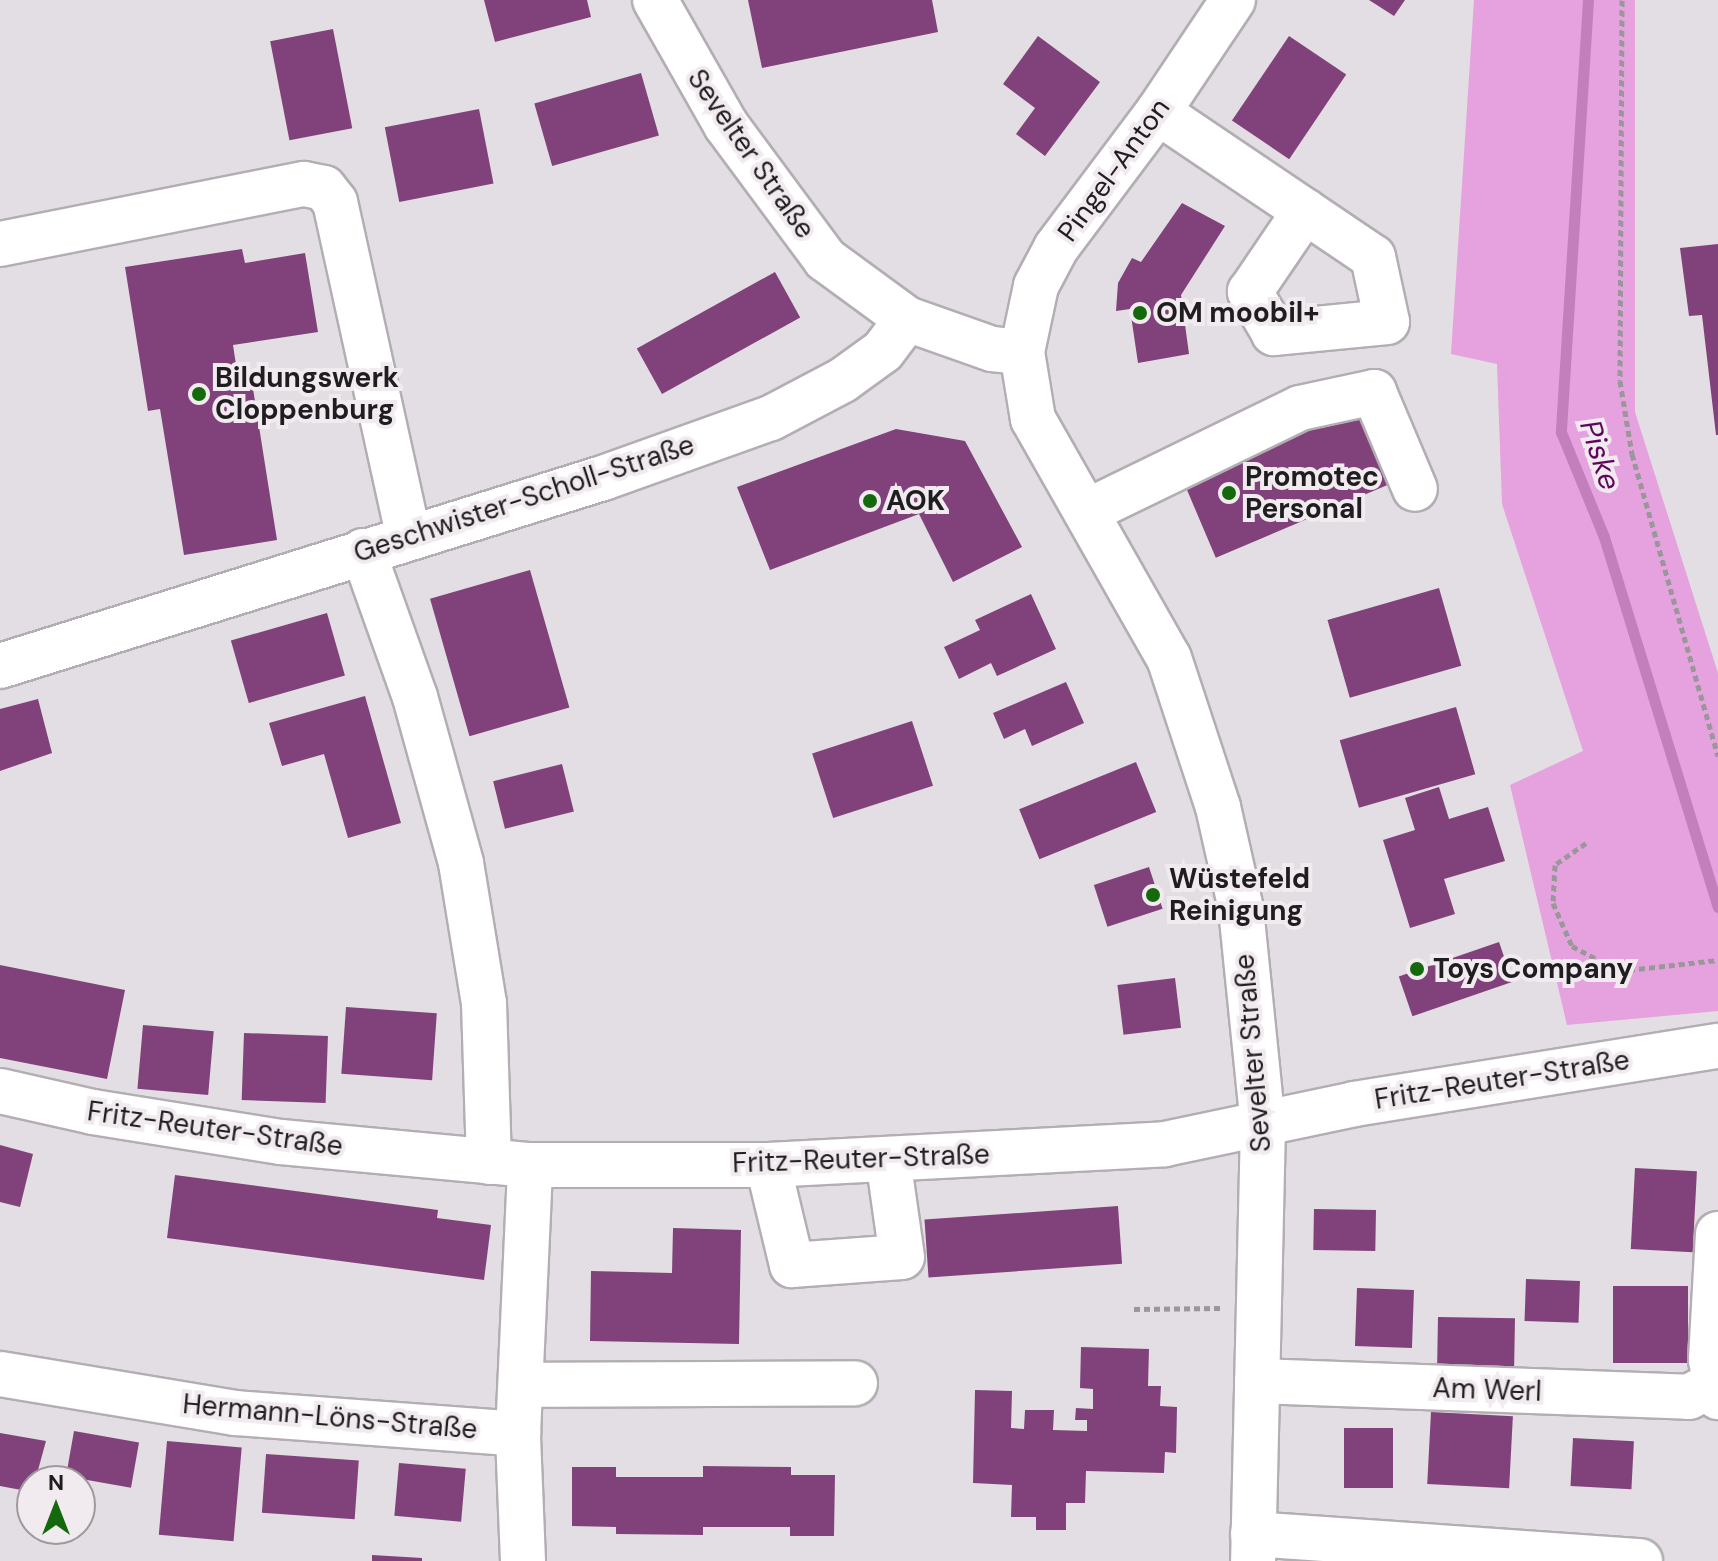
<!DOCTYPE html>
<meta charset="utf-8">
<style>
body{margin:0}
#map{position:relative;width:1718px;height:1561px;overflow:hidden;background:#e3dee3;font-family:"DM Sans",sans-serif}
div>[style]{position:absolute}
.green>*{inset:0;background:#e5a2de}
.stream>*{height:11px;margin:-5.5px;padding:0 5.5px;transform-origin:5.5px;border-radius:5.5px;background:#c37ebc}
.building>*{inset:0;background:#81417b;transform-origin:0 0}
.path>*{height:5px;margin-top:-2.5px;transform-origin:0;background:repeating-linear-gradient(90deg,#9a979a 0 6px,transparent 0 10px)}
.roads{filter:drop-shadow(2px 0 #b3aeb3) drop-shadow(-2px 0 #b3aeb3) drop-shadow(0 2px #b3aeb3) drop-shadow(0 -2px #b3aeb3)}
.minor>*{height:44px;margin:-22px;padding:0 22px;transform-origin:22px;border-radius:22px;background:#fff}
.dots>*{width:22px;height:22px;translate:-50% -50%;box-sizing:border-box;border:4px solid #f1ebf0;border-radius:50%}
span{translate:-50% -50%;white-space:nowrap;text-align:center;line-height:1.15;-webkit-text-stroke:8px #f1ebf0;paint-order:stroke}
.street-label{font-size:28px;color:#1f1d1f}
.poi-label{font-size:28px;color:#1f1d1f;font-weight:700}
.left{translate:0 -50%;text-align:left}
.water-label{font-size:30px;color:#5f075b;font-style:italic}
.north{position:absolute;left:16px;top:1465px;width:80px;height:80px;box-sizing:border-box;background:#f1ebf0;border:2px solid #9d999c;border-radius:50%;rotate:0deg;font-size:22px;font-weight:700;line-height:32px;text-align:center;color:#1f1d1f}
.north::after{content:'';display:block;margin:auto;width:28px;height:36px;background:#15690d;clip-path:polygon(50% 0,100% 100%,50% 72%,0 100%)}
</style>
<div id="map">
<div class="green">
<div style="clip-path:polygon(1474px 0,1635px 0,1635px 412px,1718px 673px,1718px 1011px,1567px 1025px,1510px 785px,1583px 751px,1502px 504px,1497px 364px,1451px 354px)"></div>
</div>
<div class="stream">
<div style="left:1588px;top:0;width:433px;rotate:93.6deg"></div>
<div style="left:1561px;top:432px;width:113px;rotate:67.7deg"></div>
<div style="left:1604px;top:537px;width:387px;rotate:72.9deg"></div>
</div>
<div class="building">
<div style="clip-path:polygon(484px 0,587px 0,591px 17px,495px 42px)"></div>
<div style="clip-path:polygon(748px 0,932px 0,938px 32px,762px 68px)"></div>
<div style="clip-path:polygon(1369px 0,1405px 0,1394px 16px)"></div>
<div style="left:333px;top:29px;width:101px;height:64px;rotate:79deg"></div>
<div style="clip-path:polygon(1038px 36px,1100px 82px,1045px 156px,1016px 134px,1035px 108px,1003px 84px)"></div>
<div style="left:1289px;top:36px;width:69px;height:102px;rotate:34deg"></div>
<div style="left:641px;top:73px;width:65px;height:111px;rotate:74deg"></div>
<div style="left:479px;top:109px;width:76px;height:96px;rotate:79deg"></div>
<div style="clip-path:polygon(1182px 203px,1225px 226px,1181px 295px,1189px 354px,1138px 363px,1130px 309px,1116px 311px,1118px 283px,1132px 258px,1141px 262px)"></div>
<div style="clip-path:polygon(1718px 244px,1718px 435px,1716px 435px,1702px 315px,1689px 316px,1680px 248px)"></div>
<div style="clip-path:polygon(242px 249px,245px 263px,305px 253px,318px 332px,233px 345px,238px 378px,251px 376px,277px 540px,184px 555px,160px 409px,148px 411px,125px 267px)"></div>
<div style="left:775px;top:272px;width:52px;height:158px;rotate:61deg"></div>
<div style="left:1355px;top:402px;width:89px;height:189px;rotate:67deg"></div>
<div style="clip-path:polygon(896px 429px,965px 441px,1022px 547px,953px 582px,919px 514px,770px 570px,737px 487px)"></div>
<div style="left:530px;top:570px;width:143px;height:104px;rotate:74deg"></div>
<div style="left:1439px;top:588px;width:81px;height:116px;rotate:74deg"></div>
<div style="clip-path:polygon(1031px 594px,1056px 649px,997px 676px,991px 663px,959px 679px,944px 647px,980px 630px,975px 620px)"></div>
<div style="left:327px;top:613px;width:65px;height:100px;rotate:74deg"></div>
<div style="clip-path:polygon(1066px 682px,1084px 723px,1032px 746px,1025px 729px,1004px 739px,993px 713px)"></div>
<div style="clip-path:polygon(365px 696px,401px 823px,348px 838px,324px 754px,282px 766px,269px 723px)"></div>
<div style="clip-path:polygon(38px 699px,52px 753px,0 771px,0 709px)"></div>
<div style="left:1456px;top:707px;width:70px;height:121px;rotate:74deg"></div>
<div style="left:912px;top:721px;width:68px;height:105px;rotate:72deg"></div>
<div style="left:1136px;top:762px;width:54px;height:126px;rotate:68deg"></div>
<div style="left:562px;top:764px;width:49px;height:71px;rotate:76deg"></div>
<div style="clip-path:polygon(1439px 787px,1449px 819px,1488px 807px,1505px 861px,1444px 879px,1455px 914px,1410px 928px,1383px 840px,1415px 830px,1405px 798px)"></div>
<div style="left:1149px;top:867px;width:44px;height:58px;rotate:72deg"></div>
<div style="left:1499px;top:942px;width:42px;height:106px;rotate:71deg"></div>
<div style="clip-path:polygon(0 965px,125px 990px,107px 1079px,0 1058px)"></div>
<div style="left:1175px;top:978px;width:50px;height:58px;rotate:83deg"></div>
<div style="left:346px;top:1007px;width:91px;height:67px;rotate:4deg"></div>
<div style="left:143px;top:1025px;width:71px;height:64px;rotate:5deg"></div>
<div style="left:244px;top:1033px;width:84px;height:67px;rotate:2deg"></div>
<div style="clip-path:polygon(0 1145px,33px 1154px,20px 1207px,0 1202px)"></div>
<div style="left:1635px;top:1168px;width:62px;height:81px;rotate:3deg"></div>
<div style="clip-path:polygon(175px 1175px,438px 1210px,437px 1218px,491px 1225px,484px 1280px,167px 1238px)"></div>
<div style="left:1118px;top:1206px;width:58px;height:194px;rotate:86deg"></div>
<div style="left:1314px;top:1209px;width:62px;height:41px;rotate:1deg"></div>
<div style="clip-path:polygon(673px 1228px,741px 1230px,739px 1344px,590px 1341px,591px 1271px,672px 1273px)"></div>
<div style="left:1526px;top:1279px;width:54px;height:42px;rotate:2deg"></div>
<div style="left:1613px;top:1286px;width:75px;height:77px"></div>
<div style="left:1357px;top:1288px;width:57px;height:58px;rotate:2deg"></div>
<div style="left:1438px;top:1317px;width:77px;height:48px;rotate:1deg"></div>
<div style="clip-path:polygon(1081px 1347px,1149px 1349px,1148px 1386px,1161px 1386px,1160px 1406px,1177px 1407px,1176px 1453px,1165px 1452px,1164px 1473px,1086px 1471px,1085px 1503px,1066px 1503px,1066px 1530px,1036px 1530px,1036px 1517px,1011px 1517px,1012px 1485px,973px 1483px,975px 1390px,1012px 1391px,1011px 1428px,1024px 1429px,1025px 1410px,1054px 1410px,1053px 1430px,1087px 1431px,1087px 1420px,1075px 1420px,1076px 1408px,1093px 1409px,1093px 1389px,1080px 1388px)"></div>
<div style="left:1431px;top:1412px;width:82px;height:72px;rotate:3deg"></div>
<div style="left:1344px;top:1428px;width:49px;height:60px"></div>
<div style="left:74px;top:1431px;width:66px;height:46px;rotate:10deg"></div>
<div style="clip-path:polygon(0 1433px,46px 1441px,32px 1492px,0 1486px)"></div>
<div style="left:1573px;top:1438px;width:61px;height:48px;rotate:3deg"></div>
<div style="left:167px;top:1441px;width:75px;height:94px;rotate:5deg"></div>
<div style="left:266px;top:1454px;width:93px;height:59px;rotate:4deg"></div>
<div style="left:399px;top:1463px;width:67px;height:53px;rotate:5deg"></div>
<div style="clip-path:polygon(703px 1466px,791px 1467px,791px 1475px,835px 1475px,834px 1536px,790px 1536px,790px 1527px,703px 1527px,703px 1535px,616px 1534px,616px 1527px,572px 1526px,572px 1467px,616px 1467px,616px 1477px,703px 1477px)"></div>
<div style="clip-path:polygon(372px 1555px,422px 1558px,422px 1561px,372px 1561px)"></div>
</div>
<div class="path">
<div style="left:1622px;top:0;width:381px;rotate:90.3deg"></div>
<div style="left:1620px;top:381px;width:74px;rotate:80.7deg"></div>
<div style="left:1632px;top:454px;width:314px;rotate:74.1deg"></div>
<div style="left:1586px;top:843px;width:38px;rotate:145deg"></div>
<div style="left:1555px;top:865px;width:38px;rotate:93deg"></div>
<div style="left:1553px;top:903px;width:47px;rotate:66.2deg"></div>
<div style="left:1572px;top:946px;width:53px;rotate:28deg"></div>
<div style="left:1619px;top:971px;width:100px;rotate:-6.3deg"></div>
<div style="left:1134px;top:1309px;width:87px;rotate:-0.7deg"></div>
</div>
<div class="roads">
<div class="minor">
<div style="left:655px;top:0;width:144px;rotate:60.4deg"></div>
<div style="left:726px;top:125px;width:167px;rotate:53.5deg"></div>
<div style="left:825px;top:259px;width:102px;rotate:36.2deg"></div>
<div style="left:907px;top:319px;width:90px;rotate:19.4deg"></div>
<div style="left:992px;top:349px;width:30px;rotate:6deg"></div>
<div style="left:1233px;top:0;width:135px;rotate:123.8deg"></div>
<div style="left:1158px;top:112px;width:170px;rotate:126.9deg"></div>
<div style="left:1056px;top:248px;width:43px;rotate:117.8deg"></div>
<div style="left:1036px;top:286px;width:67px;rotate:102deg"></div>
<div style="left:1022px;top:352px;width:68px;rotate:80.7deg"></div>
<div style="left:1033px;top:419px;width:275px;rotate:60.4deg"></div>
<div style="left:1169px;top:658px;width:157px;rotate:71.8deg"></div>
<div style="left:1218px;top:807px;width:105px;rotate:77.3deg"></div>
<div style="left:1241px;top:909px;width:217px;rotate:84.2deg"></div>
<div style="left:1263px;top:1125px;width:436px;rotate:91.3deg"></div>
<div style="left:1158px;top:112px;width:259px;rotate:34deg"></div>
<div style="left:1373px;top:257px;width:66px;rotate:77.8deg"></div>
<div style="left:1387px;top:322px;width:114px;rotate:174.4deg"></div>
<div style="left:1274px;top:333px;width:48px;rotate:-120.3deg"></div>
<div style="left:1250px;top:292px;width:98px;rotate:-55.8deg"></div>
<div style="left:0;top:244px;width:310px;rotate:-11.2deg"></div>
<div style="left:304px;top:184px;width:20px;rotate:11deg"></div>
<div style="left:324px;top:188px;width:18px;rotate:52deg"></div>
<div style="left:335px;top:202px;width:341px;rotate:77.6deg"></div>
<div style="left:1088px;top:511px;width:236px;rotate:-25.9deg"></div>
<div style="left:1300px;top:408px;width:76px;rotate:-12.2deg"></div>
<div style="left:1374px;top:392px;width:105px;rotate:67.1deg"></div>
<div style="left:363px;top:551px;width:155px;rotate:70.4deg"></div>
<div style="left:415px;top:697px;width:172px;rotate:74.5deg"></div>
<div style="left:461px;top:863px;width:142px;rotate:80.7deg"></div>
<div style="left:484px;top:1003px;width:159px;rotate:88.2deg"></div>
<div style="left:0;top:666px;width:632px;rotate:-17.32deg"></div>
<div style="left:603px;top:478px;width:178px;rotate:-19.7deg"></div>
<div style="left:771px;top:418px;width:81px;rotate:-27.8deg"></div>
<div style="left:843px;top:380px;width:49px;rotate:-35.9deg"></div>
<div style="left:883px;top:351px;width:40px;rotate:-53deg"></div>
<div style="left:0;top:1091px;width:95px;rotate:12.7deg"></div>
<div style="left:93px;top:1112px;width:190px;rotate:9.1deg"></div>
<div style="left:281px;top:1142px;width:250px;rotate:5.3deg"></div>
<div style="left:530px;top:1165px;width:238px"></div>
<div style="left:768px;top:1165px;width:398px;rotate:-3deg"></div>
<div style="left:1165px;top:1144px;width:193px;rotate:-11.9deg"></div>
<div style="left:1354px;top:1104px;width:369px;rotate:-9.1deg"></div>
<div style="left:768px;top:1165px;width:103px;rotate:76.5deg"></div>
<div style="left:792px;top:1265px;width:110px;rotate:-4.2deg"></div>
<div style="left:902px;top:1257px;width:99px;rotate:-98.1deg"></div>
<div style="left:1718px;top:1234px;width:126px;rotate:93.2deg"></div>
<div style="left:1711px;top:1360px;width:38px;rotate:79deg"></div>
<div style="left:0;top:1374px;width:238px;rotate:9.4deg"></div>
<div style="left:235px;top:1413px;width:284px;rotate:4.2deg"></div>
<div style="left:1257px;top:1381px;width:432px;rotate:2.1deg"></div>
<div style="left:1689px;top:1397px;width:33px;rotate:-29deg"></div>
<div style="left:521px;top:1385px;width:334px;rotate:-0.3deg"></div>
<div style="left:1253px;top:1534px;width:388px;rotate:4deg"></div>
<div style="left:523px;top:1561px;width:127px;rotate:-92.3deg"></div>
<div style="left:518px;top:1434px;width:269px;rotate:-87.4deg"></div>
</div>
</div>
<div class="dots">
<div style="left:1140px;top:313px;background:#15690d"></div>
<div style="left:199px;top:394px;background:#15690d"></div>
<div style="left:1229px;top:493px;background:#15690d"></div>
<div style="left:870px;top:501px;background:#15690d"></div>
<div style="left:1153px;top:895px;background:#15690d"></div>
<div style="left:1417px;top:969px;background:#15690d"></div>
</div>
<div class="street-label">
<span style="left:751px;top:154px;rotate:55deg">Sevelter Straße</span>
<span style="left:1114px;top:170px;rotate:-54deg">Pingel-Anton</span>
<span style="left:524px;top:499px;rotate:-18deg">Geschwister-Scholl-Straße</span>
<span style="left:1253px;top:1053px;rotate:-95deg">Sevelter Straße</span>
<span style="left:1502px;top:1080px;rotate:-9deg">Fritz-Reuter-Straße</span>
<span style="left:215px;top:1129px;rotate:8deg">Fritz-Reuter-Straße</span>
<span style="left:861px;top:1159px;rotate:-2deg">Fritz-Reuter-Straße</span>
<span style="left:1487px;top:1390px;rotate:2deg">Am Werl</span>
<span style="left:330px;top:1417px;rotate:5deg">Hermann-Löns-Straße</span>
</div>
<div class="poi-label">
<span class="left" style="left:1156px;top:313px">OM moobil+</span>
<span class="left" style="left:215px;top:394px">Bildungswerk<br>Cloppenburg</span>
<span class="left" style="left:1245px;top:493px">Promotec<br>Personal</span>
<span class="left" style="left:886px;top:501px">AOK</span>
<span class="left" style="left:1169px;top:895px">Wüstefeld<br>Reinigung</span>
<span class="left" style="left:1433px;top:969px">Toys Company</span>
</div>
<div class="water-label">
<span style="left:1600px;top:455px;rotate:72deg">Piske</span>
</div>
<div class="north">N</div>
</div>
